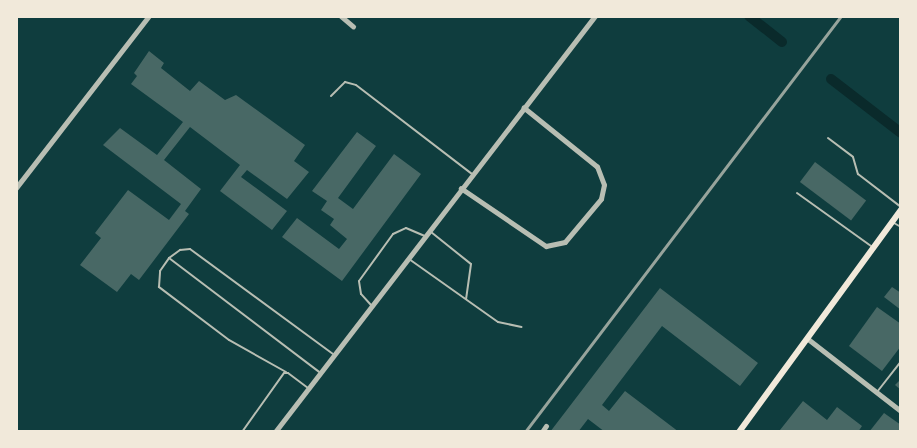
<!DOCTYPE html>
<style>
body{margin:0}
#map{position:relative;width:917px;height:448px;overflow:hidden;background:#0f3d3e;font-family:Poppins,sans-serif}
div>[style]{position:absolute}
.canal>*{height:10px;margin:-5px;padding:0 5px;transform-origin:5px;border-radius:5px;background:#0a2a2b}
.building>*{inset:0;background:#486865;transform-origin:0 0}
.service>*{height:2px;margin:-1px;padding:0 1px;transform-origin:1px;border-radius:1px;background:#b8beb3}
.minor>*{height:4.5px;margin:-2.25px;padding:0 2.25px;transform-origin:2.25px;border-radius:2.25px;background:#b8beb3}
.secondary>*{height:6px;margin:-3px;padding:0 3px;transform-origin:3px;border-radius:3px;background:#f1e9da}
.rail>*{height:2.5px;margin:-1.25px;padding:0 1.25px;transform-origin:1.25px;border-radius:1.25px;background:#97a49c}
span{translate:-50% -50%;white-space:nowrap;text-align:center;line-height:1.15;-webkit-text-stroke:5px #f1e9da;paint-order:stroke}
.frame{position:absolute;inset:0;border:18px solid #f1e9da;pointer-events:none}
</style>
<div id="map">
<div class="canal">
<div style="left:749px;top:16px;width:42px;rotate:38.2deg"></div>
<div style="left:831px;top:79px;width:88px;rotate:37.6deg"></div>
</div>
<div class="building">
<div style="clip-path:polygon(149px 51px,164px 63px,161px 68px,190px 91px,199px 81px,225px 100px,236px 95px,305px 145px,294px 161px,309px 172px,287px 199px,247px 170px,241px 177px,287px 211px,272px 230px,220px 191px,240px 165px,190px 127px,164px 160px,201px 189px,185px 211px,189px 214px,139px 280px,131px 274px,117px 292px,80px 265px,101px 238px,95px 233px,128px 190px,169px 220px,181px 204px,103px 145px,120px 128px,157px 155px,183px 122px,131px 84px,137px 76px,134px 73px)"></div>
<div style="clip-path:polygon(357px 132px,376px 146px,338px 198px,353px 209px,394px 154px,421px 174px,342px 281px,282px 237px,297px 218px,339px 249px,347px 239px,330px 225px,334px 219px,321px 210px,327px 201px,312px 191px)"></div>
<div style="left:815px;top:162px;width:64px;height:25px;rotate:37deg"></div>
<div style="clip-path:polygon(892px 287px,901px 293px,901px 310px,884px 297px)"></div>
<div style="clip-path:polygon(660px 288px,758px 363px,740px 386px,662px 326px,602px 405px,609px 411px,625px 391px,679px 432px,605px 432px,588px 419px,578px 432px,550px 432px)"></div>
<div style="clip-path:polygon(877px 307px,901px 324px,901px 346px,882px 371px,849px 346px)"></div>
<div style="clip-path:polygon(901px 379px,901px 390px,895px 385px)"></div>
<div style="clip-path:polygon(803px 401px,827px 420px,837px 407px,862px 426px,858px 432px,782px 432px,780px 430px)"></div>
<div style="clip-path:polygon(884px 413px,901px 425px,901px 432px,869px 432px)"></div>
</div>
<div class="service">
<div style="left:331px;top:96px;width:20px;rotate:-45deg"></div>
<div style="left:345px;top:82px;width:11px;rotate:15deg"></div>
<div style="left:356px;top:85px;width:146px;rotate:37.5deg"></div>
<div style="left:828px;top:138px;width:31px;rotate:37deg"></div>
<div style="left:853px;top:157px;width:18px;rotate:74deg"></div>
<div style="left:858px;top:174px;width:54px;rotate:37.5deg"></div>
<div style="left:797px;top:193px;width:91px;rotate:35.6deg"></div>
<div style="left:894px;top:223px;width:8px;rotate:30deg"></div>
<div style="left:431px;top:232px;width:51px;rotate:38.7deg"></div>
<div style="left:471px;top:264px;width:35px;rotate:98deg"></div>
<div style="left:169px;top:258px;width:188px;rotate:37.2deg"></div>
<div style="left:409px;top:259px;width:109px;rotate:35.3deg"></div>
<div style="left:498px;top:322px;width:24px;rotate:12deg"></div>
<div style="left:371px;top:305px;width:15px;rotate:-132deg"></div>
<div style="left:361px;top:294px;width:13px;rotate:-99deg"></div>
<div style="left:359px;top:281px;width:58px;rotate:-54.1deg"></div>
<div style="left:393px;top:234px;width:14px;rotate:-25deg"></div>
<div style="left:406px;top:228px;width:21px;rotate:23deg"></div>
<div style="left:286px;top:372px;width:65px;rotate:-150.7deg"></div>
<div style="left:229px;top:340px;width:88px;rotate:-142.9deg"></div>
<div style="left:159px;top:287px;width:16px;rotate:-86deg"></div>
<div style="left:160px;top:271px;width:16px;rotate:-55deg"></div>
<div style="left:169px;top:258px;width:14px;rotate:-36deg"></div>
<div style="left:180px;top:250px;width:10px;rotate:-6deg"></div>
<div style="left:190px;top:249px;width:177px;rotate:36.3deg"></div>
<div style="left:877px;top:392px;width:39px;rotate:-52deg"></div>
<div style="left:242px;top:432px;width:72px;rotate:-54.6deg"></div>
<div style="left:284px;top:373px;width:4px"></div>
<div style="left:288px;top:373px;width:25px;rotate:37deg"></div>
</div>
<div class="minor">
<div style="left:341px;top:16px;width:16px;rotate:40deg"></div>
<div style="left:16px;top:188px;width:217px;rotate:-52.3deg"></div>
<div style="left:461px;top:188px;width:103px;rotate:34.3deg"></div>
<div style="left:546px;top:246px;width:19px;rotate:-12deg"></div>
<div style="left:565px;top:242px;width:56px;rotate:-50.1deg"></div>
<div style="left:601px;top:199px;width:14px;rotate:-78deg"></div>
<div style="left:604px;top:185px;width:19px;rotate:-111deg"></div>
<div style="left:597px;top:167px;width:94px;rotate:-141.1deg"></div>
<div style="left:807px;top:338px;width:119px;rotate:37.8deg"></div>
<div style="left:275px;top:432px;width:525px;rotate:-52.43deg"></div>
<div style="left:542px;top:432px;width:7px;rotate:-56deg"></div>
</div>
<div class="secondary">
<div style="left:739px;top:432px;width:275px;rotate:-53.9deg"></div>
</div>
<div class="rail">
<div style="left:525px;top:432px;width:522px;rotate:-52.78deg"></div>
</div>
<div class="frame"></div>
</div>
